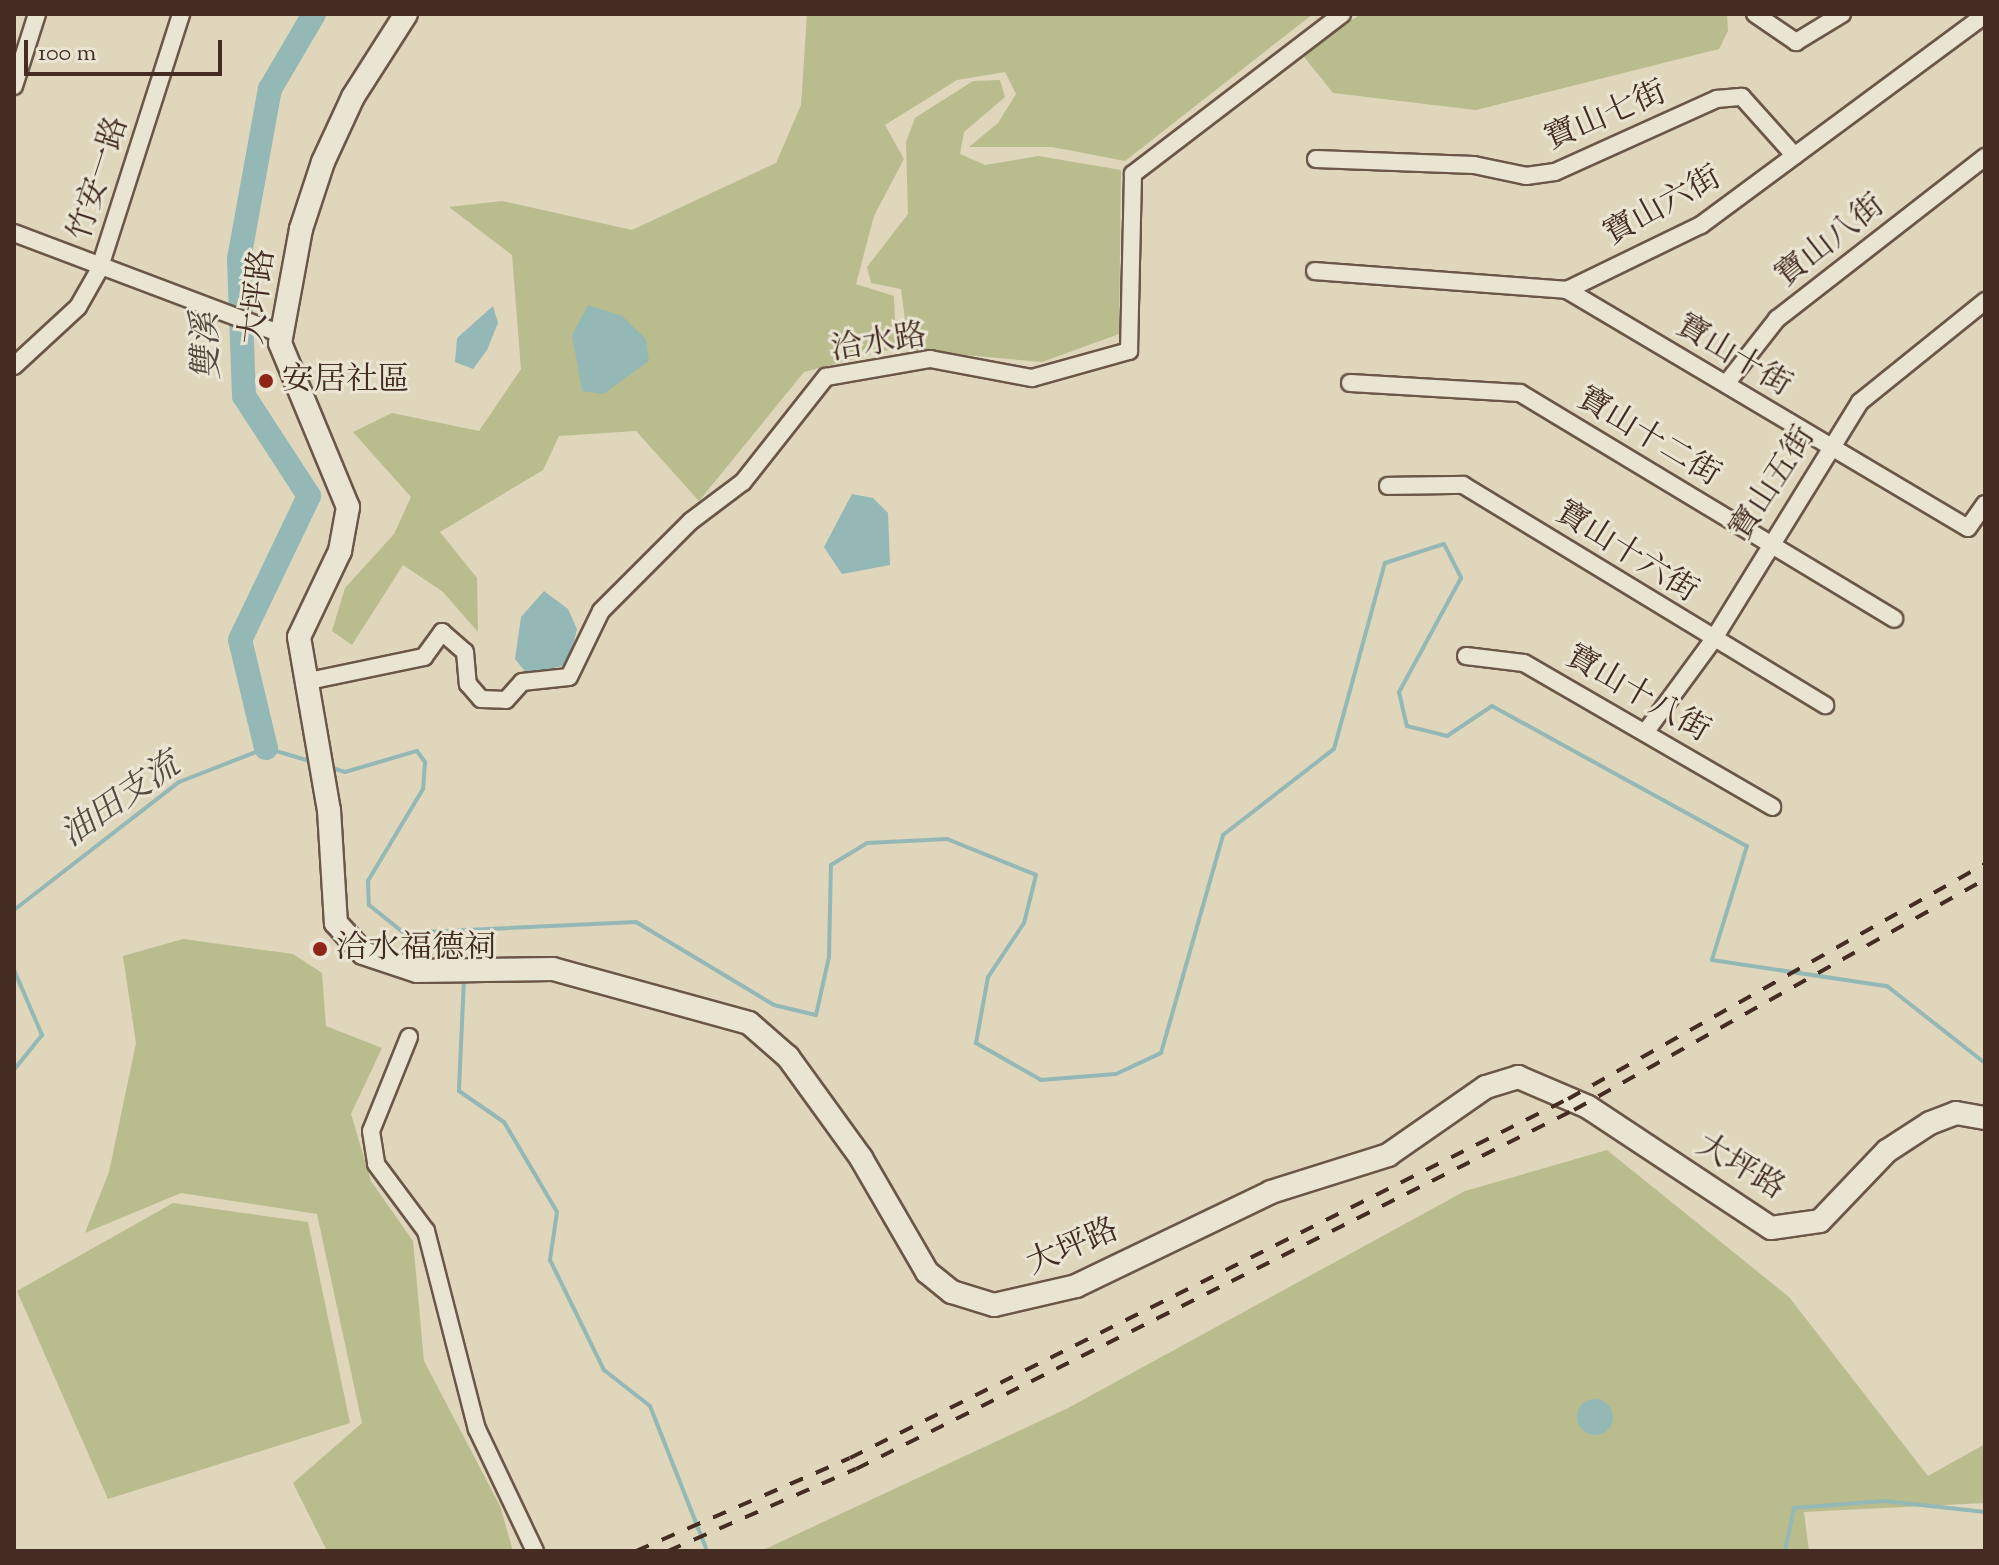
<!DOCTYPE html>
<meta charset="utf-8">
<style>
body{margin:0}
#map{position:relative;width:1999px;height:1565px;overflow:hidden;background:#dfd6bc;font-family:"Sorts Mill Goudy","Noto Serif TC",serif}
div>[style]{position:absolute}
.green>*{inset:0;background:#b9bc8c}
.water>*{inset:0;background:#94b8b5}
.round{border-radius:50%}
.stream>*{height:4px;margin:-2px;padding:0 2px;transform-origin:2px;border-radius:2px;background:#94b8b5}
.river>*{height:24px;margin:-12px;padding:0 12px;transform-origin:12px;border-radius:12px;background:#94b8b5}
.roads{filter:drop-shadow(2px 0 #6b5648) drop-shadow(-2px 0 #6b5648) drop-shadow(0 2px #6b5648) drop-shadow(0 -2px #6b5648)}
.street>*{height:16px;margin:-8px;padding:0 8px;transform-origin:8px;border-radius:8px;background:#eae4d3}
.secondary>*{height:22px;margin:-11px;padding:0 11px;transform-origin:11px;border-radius:11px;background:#eae4d3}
.rail>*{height:4px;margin-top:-2px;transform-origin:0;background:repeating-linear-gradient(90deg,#442c22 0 14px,transparent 0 28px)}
.dots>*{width:22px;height:22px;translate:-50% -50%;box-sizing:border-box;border:4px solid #eae4d3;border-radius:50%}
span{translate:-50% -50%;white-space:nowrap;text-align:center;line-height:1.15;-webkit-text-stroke:6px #eae4d3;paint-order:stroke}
.street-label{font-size:32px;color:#442c22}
.poi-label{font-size:32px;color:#442c22}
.left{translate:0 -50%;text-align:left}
.water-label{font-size:34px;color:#54483f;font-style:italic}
.frame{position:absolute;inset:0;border:16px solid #442c22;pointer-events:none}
.scale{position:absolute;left:24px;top:40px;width:198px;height:36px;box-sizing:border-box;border:4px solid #442c22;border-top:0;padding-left:10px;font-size:24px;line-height:28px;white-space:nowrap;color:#442c22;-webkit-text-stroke:6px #eae4d3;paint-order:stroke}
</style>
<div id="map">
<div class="green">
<div style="clip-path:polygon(807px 14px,1313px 14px,1125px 161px,1052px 147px,969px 147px,998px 123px,1016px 94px,1005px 72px,957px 80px,885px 125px,904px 159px,874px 216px,856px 284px,894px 296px,896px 348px,804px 372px,699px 501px,636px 431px,559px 436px,543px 470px,440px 532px,477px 578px,478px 632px,443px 592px,403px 565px,352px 645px,332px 631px,345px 588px,394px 534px,411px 497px,353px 432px,392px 413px,479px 431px,521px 369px,512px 255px,449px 207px,502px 201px,632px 230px,776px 163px,801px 105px)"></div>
<div style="clip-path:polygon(1361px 14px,1727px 14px,1728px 31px,1719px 49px,1476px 110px,1333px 93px,1301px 53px)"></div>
<div style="clip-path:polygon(1000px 80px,1005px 97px,964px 132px,960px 154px,985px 165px,1038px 156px,1121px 170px,1119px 334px,1042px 362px,909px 350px,901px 289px,871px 283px,867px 267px,908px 214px,906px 142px,915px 118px,973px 81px)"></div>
<div style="clip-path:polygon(183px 939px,293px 954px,322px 973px,326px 1026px,382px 1048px,351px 1114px,371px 1181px,413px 1241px,424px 1361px,500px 1506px,513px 1551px,327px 1551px,293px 1483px,362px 1423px,317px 1214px,181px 1193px,85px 1233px,109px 1172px,136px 1043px,123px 956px)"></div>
<div style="clip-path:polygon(1607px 1150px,1789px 1297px,1928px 1476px,1985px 1444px,1985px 1503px,1804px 1512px,1809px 1551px,761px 1551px,1068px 1408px,1465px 1191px)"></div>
<div style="clip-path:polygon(173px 1203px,308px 1222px,350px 1423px,108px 1499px,17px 1291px)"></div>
</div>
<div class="water">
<div style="clip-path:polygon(588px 305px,622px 316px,646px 339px,649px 361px,603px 394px,582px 391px,572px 335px)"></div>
<div style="clip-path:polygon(493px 306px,498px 323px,487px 350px,473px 369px,455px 362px,457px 338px)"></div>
<div style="clip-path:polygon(852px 494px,873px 498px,888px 513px,890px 565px,842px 574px,824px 547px)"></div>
<div style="clip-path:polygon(544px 591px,568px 609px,577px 629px,569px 664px,528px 675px,515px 659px,521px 617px)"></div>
<div class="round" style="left:1577px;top:1399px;width:36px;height:36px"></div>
</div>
<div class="stream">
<div style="left:329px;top:767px;width:17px;rotate:17deg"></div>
<div style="left:345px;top:772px;width:75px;rotate:-16.3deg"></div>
<div style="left:417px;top:751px;width:14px;rotate:54deg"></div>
<div style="left:425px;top:762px;width:27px;rotate:94deg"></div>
<div style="left:423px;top:789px;width:107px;rotate:120.9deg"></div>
<div style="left:368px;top:881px;width:24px;rotate:88deg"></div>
<div style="left:369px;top:905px;width:45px;rotate:38.7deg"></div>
<div style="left:404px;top:933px;width:232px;rotate:-2.7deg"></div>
<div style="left:636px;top:922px;width:161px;rotate:31deg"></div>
<div style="left:774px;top:1005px;width:43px;rotate:13.4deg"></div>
<div style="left:816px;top:1015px;width:59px;rotate:-77.4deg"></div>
<div style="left:829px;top:957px;width:92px;rotate:-88.8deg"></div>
<div style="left:831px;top:865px;width:42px;rotate:-31.4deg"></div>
<div style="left:867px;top:843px;width:80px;rotate:-2.9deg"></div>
<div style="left:947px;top:839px;width:96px;rotate:22deg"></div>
<div style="left:1036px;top:875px;width:49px;rotate:104deg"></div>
<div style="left:1024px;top:923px;width:65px;rotate:123.7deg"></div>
<div style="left:988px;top:977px;width:67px;rotate:100.3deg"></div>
<div style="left:976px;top:1043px;width:75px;rotate:29.6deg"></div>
<div style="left:1041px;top:1080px;width:75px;rotate:-4.6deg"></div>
<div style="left:1116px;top:1074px;width:50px;rotate:-25deg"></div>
<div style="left:1161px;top:1053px;width:227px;rotate:-74.1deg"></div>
<div style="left:1223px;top:835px;width:140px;rotate:-37.8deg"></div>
<div style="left:1334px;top:749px;width:193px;rotate:-74.7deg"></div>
<div style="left:1385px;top:563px;width:62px;rotate:-17.9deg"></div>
<div style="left:1444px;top:544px;width:38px;rotate:63deg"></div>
<div style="left:1461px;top:578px;width:130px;rotate:118.5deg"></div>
<div style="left:1399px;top:692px;width:35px;rotate:77deg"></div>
<div style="left:1407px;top:726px;width:41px;rotate:14deg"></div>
<div style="left:1447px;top:736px;width:54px;rotate:-33.7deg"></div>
<div style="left:1492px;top:706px;width:291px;rotate:28.8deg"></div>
<div style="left:1747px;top:846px;width:119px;rotate:107.1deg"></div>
<div style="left:1712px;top:960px;width:177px;rotate:8.5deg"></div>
<div style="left:1887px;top:986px;width:125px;rotate:38.2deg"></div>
<div style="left:14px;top:910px;width:209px;rotate:-37.8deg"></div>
<div style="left:179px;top:782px;width:93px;rotate:-21.3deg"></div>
<div style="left:266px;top:748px;width:49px;rotate:16.6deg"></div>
<div style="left:459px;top:933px;width:30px;rotate:84deg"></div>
<div style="left:14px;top:970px;width:71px;rotate:66.7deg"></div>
<div style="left:42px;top:1035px;width:45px;rotate:128.7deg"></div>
<div style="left:464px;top:979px;width:112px;rotate:92.6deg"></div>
<div style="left:459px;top:1091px;width:55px;rotate:34.6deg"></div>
<div style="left:504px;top:1122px;width:104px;rotate:59.5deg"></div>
<div style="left:557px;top:1212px;width:49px;rotate:98.3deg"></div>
<div style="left:550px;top:1260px;width:123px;rotate:63.9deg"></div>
<div style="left:604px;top:1370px;width:58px;rotate:38deg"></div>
<div style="left:650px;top:1406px;width:156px;rotate:68.5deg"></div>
<div style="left:1785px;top:1551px;width:44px;rotate:-78.2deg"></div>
<div style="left:1794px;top:1508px;width:90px;rotate:-4.4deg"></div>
<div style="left:1884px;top:1501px;width:102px;rotate:6.2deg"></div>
</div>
<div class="river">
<div style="left:266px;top:748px;width:111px;rotate:-103.5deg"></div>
<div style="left:240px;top:640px;width:160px;rotate:-64.4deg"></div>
<div style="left:309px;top:496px;width:119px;rotate:-123deg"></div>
<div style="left:244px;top:396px;width:137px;rotate:-92.1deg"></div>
<div style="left:239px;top:259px;width:173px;rotate:-79.7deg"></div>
<div style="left:270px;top:89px;width:87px;rotate:-59.6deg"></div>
</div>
<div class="roads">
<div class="street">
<div style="left:1755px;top:14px;width:50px;rotate:34.3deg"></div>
<div style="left:1796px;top:42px;width:54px;rotate:-31.3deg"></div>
<div style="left:14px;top:86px;width:76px;rotate:-72.3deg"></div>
<div style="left:1316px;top:159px;width:158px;rotate:2.2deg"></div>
<div style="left:1474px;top:165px;width:53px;rotate:11.9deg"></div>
<div style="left:1526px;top:176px;width:29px;rotate:-8deg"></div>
<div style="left:1555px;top:172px;width:178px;rotate:-24.3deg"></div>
<div style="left:1717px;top:99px;width:25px;rotate:-5deg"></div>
<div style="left:1742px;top:97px;width:79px;rotate:48.1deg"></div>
<div style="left:14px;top:233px;width:285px;rotate:20.7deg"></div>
<div style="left:1315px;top:271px;width:253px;rotate:4.3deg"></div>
<div style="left:1567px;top:290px;width:149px;rotate:-25.9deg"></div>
<div style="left:1701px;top:225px;width:353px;rotate:-36.5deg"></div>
<div style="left:1567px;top:290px;width:466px;rotate:30.7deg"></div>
<div style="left:1968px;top:528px;width:29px;rotate:-55deg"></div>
<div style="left:14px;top:366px;width:87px;rotate:-42.7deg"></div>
<div style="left:78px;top:307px;width:43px;rotate:-60.4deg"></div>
<div style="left:99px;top:270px;width:269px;rotate:-72.2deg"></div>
<div style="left:1350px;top:383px;width:170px;rotate:3.4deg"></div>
<div style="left:1520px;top:393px;width:437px;rotate:31.1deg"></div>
<div style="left:1726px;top:384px;width:83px;rotate:-51.9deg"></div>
<div style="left:1777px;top:319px;width:264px;rotate:-37.9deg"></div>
<div style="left:1388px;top:486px;width:75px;rotate:-0.8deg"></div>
<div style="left:1463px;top:485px;width:424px;rotate:31.3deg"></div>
<div style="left:1466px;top:656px;width:58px;rotate:6.9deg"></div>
<div style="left:1524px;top:663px;width:287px;rotate:30.1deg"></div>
<div style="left:304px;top:682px;width:123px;rotate:-11.8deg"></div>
<div style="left:424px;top:657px;width:31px;rotate:-54deg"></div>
<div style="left:442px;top:632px;width:30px;rotate:41deg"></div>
<div style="left:465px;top:652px;width:32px;rotate:85deg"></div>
<div style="left:468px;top:684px;width:20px;rotate:49deg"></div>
<div style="left:481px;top:699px;width:25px;rotate:2deg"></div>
<div style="left:506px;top:700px;width:24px;rotate:-48deg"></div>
<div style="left:522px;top:682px;width:47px;rotate:-6.1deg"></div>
<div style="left:569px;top:677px;width:73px;rotate:-64.1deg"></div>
<div style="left:601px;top:611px;width:127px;rotate:-45deg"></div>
<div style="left:691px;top:521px;width:65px;rotate:-36.9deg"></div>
<div style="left:743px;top:482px;width:134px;rotate:-51.7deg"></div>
<div style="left:826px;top:377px;width:106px;rotate:-9.8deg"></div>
<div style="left:930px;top:359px;width:104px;rotate:10.6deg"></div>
<div style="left:1032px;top:378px;width:101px;rotate:-15.6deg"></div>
<div style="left:1129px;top:351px;width:177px;rotate:-88.7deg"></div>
<div style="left:1133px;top:174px;width:263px;rotate:-37.4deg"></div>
<div style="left:1647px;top:730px;width:112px;rotate:-53.7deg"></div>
<div style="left:1713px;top:640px;width:280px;rotate:-58.3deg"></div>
<div style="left:1860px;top:402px;width:161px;rotate:-38.9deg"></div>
<div style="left:409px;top:1037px;width:101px;rotate:112deg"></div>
<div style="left:371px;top:1131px;width:33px;rotate:81deg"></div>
<div style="left:376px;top:1164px;width:84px;rotate:53.3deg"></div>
<div style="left:426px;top:1231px;width:204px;rotate:75.6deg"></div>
<div style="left:477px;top:1429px;width:135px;rotate:64.6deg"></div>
</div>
<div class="secondary">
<div style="left:406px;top:14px;width:98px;rotate:122.6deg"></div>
<div style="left:353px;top:97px;width:72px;rotate:114.8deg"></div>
<div style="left:323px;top:162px;width:71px;rotate:108.2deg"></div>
<div style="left:301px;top:229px;width:116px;rotate:100.4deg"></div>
<div style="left:280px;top:343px;width:178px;rotate:67.5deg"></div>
<div style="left:348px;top:507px;width:45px;rotate:100.3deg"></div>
<div style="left:340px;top:551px;width:95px;rotate:115.5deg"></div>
<div style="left:299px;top:637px;width:176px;rotate:80.2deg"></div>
<div style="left:329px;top:810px;width:113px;rotate:86.5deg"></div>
<div style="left:336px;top:923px;width:40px;rotate:48deg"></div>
<div style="left:363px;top:953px;width:57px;rotate:18.4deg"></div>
<div style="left:417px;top:971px;width:136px;rotate:-0.8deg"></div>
<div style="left:553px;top:969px;width:203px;rotate:15.4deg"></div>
<div style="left:749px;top:1023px;width:52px;rotate:41.1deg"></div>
<div style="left:788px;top:1057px;width:125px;rotate:54.1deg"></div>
<div style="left:861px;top:1158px;width:132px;rotate:59.9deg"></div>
<div style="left:927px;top:1272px;width:32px;rotate:39deg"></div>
<div style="left:952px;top:1292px;width:44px;rotate:17.2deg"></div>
<div style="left:994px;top:1305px;width:84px;rotate:-13deg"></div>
<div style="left:1076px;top:1286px;width:216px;rotate:-25.7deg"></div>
<div style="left:1271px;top:1192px;width:123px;rotate:-17.5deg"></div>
<div style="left:1388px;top:1155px;width:119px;rotate:-34.8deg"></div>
<div style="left:1486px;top:1087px;width:34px;rotate:-17deg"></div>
<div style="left:1518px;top:1077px;width:76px;rotate:23.2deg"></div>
<div style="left:1588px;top:1107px;width:219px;rotate:33.5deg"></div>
<div style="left:1771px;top:1228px;width:49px;rotate:-8.1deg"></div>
<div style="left:1820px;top:1221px;width:97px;rotate:-46.3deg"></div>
<div style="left:1887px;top:1151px;width:51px;rotate:-33.1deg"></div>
<div style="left:1930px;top:1123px;width:28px;rotate:-21deg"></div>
<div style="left:1956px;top:1113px;width:29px;rotate:10deg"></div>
</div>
</div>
<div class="rail">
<div style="left:636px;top:1551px;width:233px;rotate:-23.5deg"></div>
<div style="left:850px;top:1458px;width:803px;rotate:-26.57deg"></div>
<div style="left:1568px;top:1099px;width:479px;rotate:-29.4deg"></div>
<div style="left:668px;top:1551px;width:205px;rotate:-23.6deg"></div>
<div style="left:856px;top:1469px;width:803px;rotate:-26.57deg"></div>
<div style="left:1574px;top:1110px;width:471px;rotate:-29.3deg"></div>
</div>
<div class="dots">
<div style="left:266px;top:381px;background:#8f2418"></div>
<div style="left:320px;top:949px;background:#8f2418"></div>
</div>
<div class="street-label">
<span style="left:1606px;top:117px;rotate:-23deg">寶山七街</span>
<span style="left:100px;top:179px;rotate:-72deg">竹安一路</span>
<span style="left:1663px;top:207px;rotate:-29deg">寶山六街</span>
<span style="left:1831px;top:242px;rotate:-38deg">寶山八街</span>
<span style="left:259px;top:297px;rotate:-83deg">大坪路</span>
<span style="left:879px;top:344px;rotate:-9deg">洽水路</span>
<span style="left:1733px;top:357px;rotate:31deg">寶山十街</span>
<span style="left:1648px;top:438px;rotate:31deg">寶山十二街</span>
<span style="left:1774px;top:484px;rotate:-57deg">寶山五街</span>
<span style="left:1626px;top:553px;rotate:32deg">寶山十六街</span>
<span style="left:1637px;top:695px;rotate:30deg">寶山十八街</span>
<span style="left:1740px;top:1168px;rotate:31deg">大坪路</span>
<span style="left:1073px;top:1248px;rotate:-23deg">大坪路</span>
</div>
<div class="poi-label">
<span class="left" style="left:282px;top:381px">安居社區</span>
<span class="left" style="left:336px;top:949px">洽水福德祠</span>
</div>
<div class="water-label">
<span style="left:208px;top:346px;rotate:-92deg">雙溪</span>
<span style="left:121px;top:801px;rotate:-35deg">油田支流</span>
</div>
<div class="frame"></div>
<div class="scale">100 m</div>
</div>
